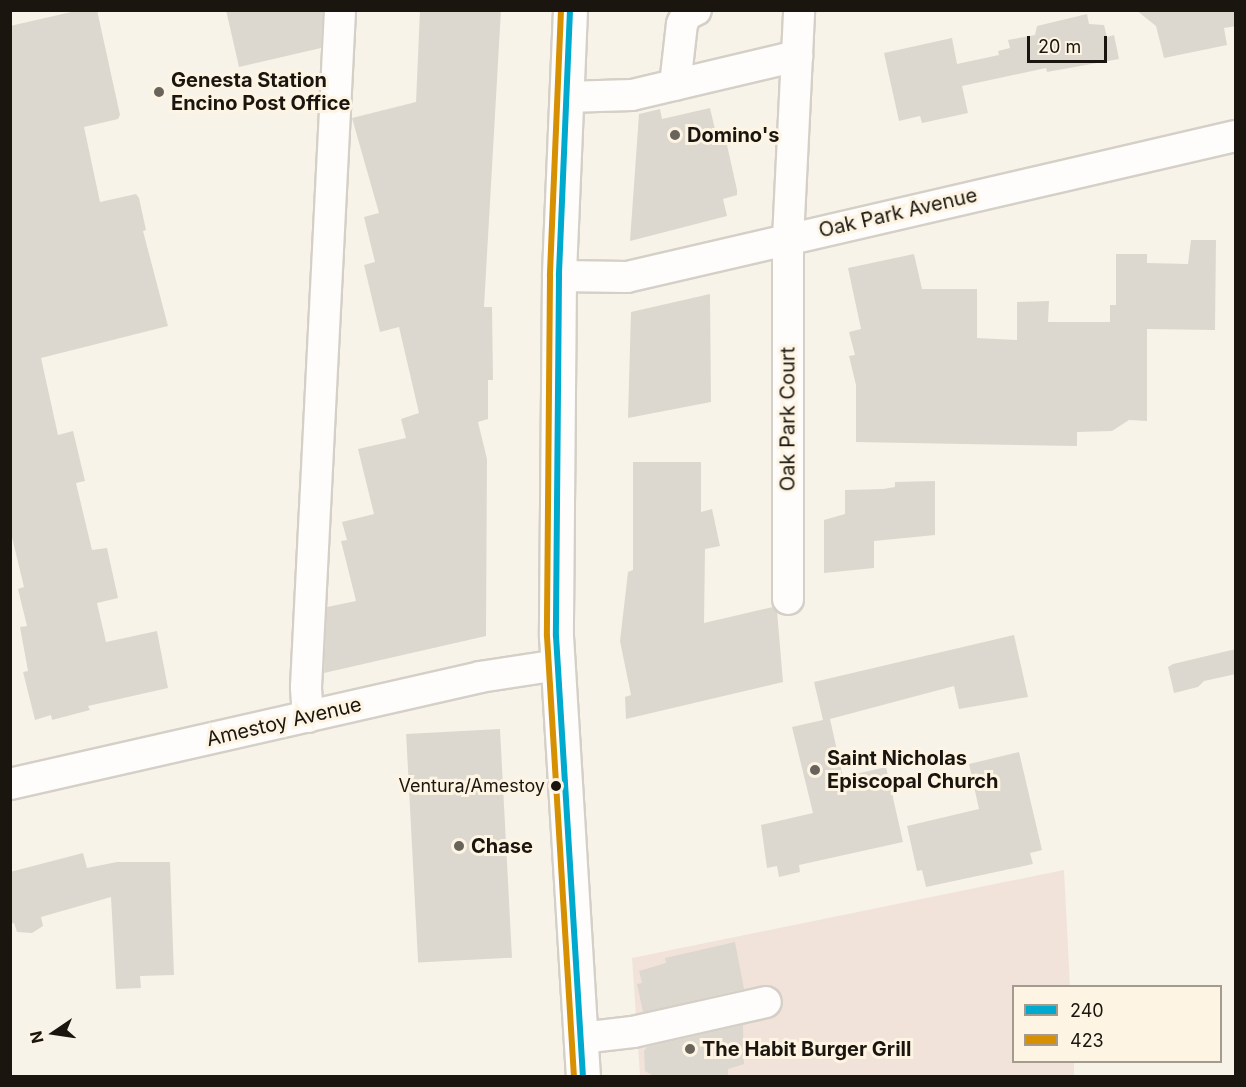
<!DOCTYPE html>
<style>
body{margin:0}
#map{position:relative;width:1246px;height:1087px;overflow:hidden;background:#f8f3e9;font-family:Inter,sans-serif}
div>[style]{position:absolute}
.commercial>*{inset:0;background:#f2e3da}
.building>*{inset:0;background:#dcd8cf;transform-origin:0 0}
.roads{filter:drop-shadow(2px 0 #d5d0c7) drop-shadow(-2px 0 #d5d0c7) drop-shadow(0 2px #d5d0c7) drop-shadow(0 -2px #d5d0c7)}
.minor>*{height:30px;margin:-15px;padding:0 15px;transform-origin:15px;border-radius:15px;background:#fefdfc}
.major>*{height:33px;margin:-16.5px;padding:0 16.5px;transform-origin:16.5px;border-radius:16.5px;background:#fefdfc}
.bus-1>*{height:6px;margin:-3px;padding:0 3px;transform-origin:3px;border-radius:3px;background:#00a9ce}
.bus-2>*{height:6px;margin:-3px;padding:0 3px;transform-origin:3px;border-radius:3px;background:#d69002}
.dots>*{width:16px;height:16px;translate:-50% -50%;box-sizing:border-box;border:3px solid #fef4e3;border-radius:50%}
span{translate:-50% -50%;white-space:nowrap;text-align:center;line-height:1.15;-webkit-text-stroke:6px #fef4e3;paint-order:stroke}
.bus-label{font-size:18px;color:#1a160f}
.right{translate:-100% -50%;text-align:right}
.poi-label{font-size:20px;color:#1a160f;font-weight:700}
.left{translate:0 -50%;text-align:left}
.street-label{font-size:20px;color:#1a160f}
.frame{position:absolute;inset:0;border:12px solid #1a160f;pointer-events:none}
.legend{position:absolute;left:1012px;top:985px;width:210px;height:78px;box-sizing:border-box;background:#fef4e3;border:2px solid #a39b8e;margin:0;padding:8px 10px;list-style:none;font-size:18px;color:#1a160f}
.legend li{display:flex;align-items:center;gap:12px;height:30px}
.legend b{width:30px;border:2px solid #a39b8e}
.north{position:absolute;left:24px;top:1003px;width:60px;height:60px;-webkit-text-stroke:4px #fef4e3;paint-order:stroke;rotate:257deg;font-size:16px;font-weight:700;line-height:24px;text-align:center;color:#1a160f}
.north::after{content:'';display:block;margin:auto;width:21px;height:27px;background:#1a160f;clip-path:polygon(50% 0,100% 100%,50% 72%,0 100%)}
.scale{position:absolute;left:1027px;top:36px;width:80px;height:27px;box-sizing:border-box;border:3px solid #1a160f;border-top:0;padding-left:8px;font-size:18px;line-height:21px;white-space:nowrap;color:#1a160f;-webkit-text-stroke:4px #fef4e3;paint-order:stroke}
</style>
<div id="map">
<div class="commercial">
<div style="clip-path:polygon(1064px 870px,1070px 986px,1014px 986px,1014px 1062px,1074px 1062px,1074px 1076px,640px 1076px,632px 958px)"></div>
</div>
<div class="building">
<div style="clip-path:polygon(80px 10px,97px 10px,120px 115px,118px 119px,84px 127px,100px 202px,136px 194px,139px 198px,146px 230px,143px 231px,168px 326px,41px 358px,58px 435px,73px 431px,85px 481px,76px 483px,92px 550px,107px 548px,118px 598px,97px 603px,106px 642px,157px 631px,168px 688px,88px 706px,90px 710px,52px 720px,51px 715px,35px 720px,23px 672px,28px 671px,20px 627px,27px 626px,18px 589px,24px 587px,10px 529px,10px 26px)"></div>
<div style="clip-path:polygon(226px 10px,323px 10px,321px 48px,239px 67px)"></div>
<div style="clip-path:polygon(420px 10px,501px 10px,484px 307px,492px 307px,493px 380px,488px 380px,488px 419px,478px 422px,487px 459px,486px 636px,324px 673px,327px 607px,356px 601px,341px 541px,347px 540px,342px 522px,374px 514px,358px 449px,406px 438px,401px 419px,419px 413px,399px 327px,380px 332px,364px 265px,375px 262px,364px 217px,379px 213px,352px 118px,416px 102px)"></div>
<div style="clip-path:polygon(1136px 10px,1236px 10px,1236px 26px,1224px 28px,1227px 45px,1164px 58px,1156px 26px)"></div>
<div style="clip-path:polygon(1087px 14px,1089px 24px,1104px 25px,1107px 37px,1114px 35px,1119px 59px,1047px 72px,1046px 68px,962px 86px,968px 113px,922px 123px,920px 116px,899px 121px,884px 53px,952px 38px,957px 64px,999px 55px,998px 51px,1010px 48px,1008px 40px,1035px 35px,1037px 26px)"></div>
<div style="clip-path:polygon(710px 108px,717px 138px,725px 136px,737px 190px,737px 195px,723px 199px,727px 216px,630px 241px,639px 114px,660px 109px,662px 119px)"></div>
<div style="clip-path:polygon(1191px 240px,1216px 240px,1215px 330px,1147px 329px,1147px 421px,1129px 420px,1112px 431px,1077px 432px,1077px 446px,856px 442px,856px 385px,849px 356px,855px 355px,849px 332px,861px 329px,848px 268px,914px 254px,922px 289px,977px 289px,977px 338px,1017px 340px,1017px 302px,1049px 301px,1048px 322px,1110px 322px,1110px 305px,1116px 305px,1116px 254px,1147px 254px,1147px 263px,1188px 264px)"></div>
<div style="clip-path:polygon(710px 294px,711px 402px,628px 418px,631px 312px)"></div>
<div style="clip-path:polygon(633px 462px,701px 462px,701px 512px,712px 509px,720px 546px,705px 549px,704px 623px,773px 607px,777px 611px,783px 682px,626px 719px,625px 697px,631px 695px,620px 641px,628px 572px,633px 570px)"></div>
<div style="clip-path:polygon(935px 481px,935px 535px,874px 541px,874px 568px,824px 573px,824px 520px,845px 514px,845px 490px,883px 489px,895px 487px,895px 482px)"></div>
<div style="clip-path:polygon(1014px 635px,1028px 697px,959px 709px,954px 686px,830px 719px,843px 777px,886px 767px,903px 842px,799px 865px,800px 872px,779px 877px,777px 866px,767px 868px,761px 825px,813px 813px,792px 727px,823px 720px,814px 682px)"></div>
<div style="clip-path:polygon(1236px 649px,1236px 674px,1204px 681px,1198px 687px,1174px 693px,1168px 667px,1173px 664px)"></div>
<div style="left:500px;top:729px;width:229px;height:94px;rotate:87deg"></div>
<div style="clip-path:polygon(1019px 752px,1042px 850px,1030px 853px,1033px 864px,926px 887px,922px 870px,917px 871px,907px 826px,979px 809px,969px 764px)"></div>
<div style="clip-path:polygon(83px 853px,87px 868px,117px 862px,170px 862px,174px 975px,140px 976px,141px 988px,116px 989px,111px 897px,41px 917px,43px 926px,32px 933px,17px 932px,14px 923px,10px 924px,10px 872px)"></div>
<div style="clip-path:polygon(735px 942px,744px 989px,643px 1012px,637px 984px,642px 983px,639px 971px,666px 963px,665px 958px)"></div>
<div style="clip-path:polygon(743px 1025px,744px 1064px,728px 1069px,728px 1077px,655px 1077px,645px 1071px,644px 1051px,647px 1047px)"></div>
</div>
<div class="roads">
<div class="minor">
<div style="left:675px;top:85px;width:61px;rotate:-83.5deg"></div>
<div style="left:682px;top:24px;width:10px;rotate:-66deg"></div>
<div style="left:686px;top:15px;width:11px;rotate:-27deg"></div>
<div style="left:566px;top:97px;width:66px;rotate:-1.7deg"></div>
<div style="left:632px;top:95px;width:170px;rotate:-13.3deg"></div>
<div style="left:559px;top:276px;width:68px;rotate:0.8deg"></div>
<div style="left:627px;top:277px;width:625px;rotate:-13.04deg"></div>
<div style="left:788px;top:599px;width:360px;rotate:-90deg"></div>
<div style="left:788px;top:239px;width:229px;rotate:-87.2deg"></div>
<div style="left:308px;top:717px;width:30px;rotate:-94deg"></div>
<div style="left:306px;top:687px;width:678px;rotate:-87.12deg"></div>
<div style="left:10px;top:784px;width:482px;rotate:-12.8deg"></div>
<div style="left:480px;top:677px;width:79px;rotate:-8.7deg"></div>
<div style="left:581px;top:1038px;width:52px;rotate:-6.6deg"></div>
<div style="left:633px;top:1032px;width:136px;rotate:-12.7deg"></div>
</div>
<div class="major">
<div style="left:570px;top:10px;width:266px;rotate:92.4deg"></div>
<div style="left:559px;top:276px;width:360px;rotate:90.5deg"></div>
<div style="left:556px;top:636px;width:441px;rotate:86.5deg"></div>
</div>
</div>
<div class="bus-1">
<div style="left:570px;top:10px;width:266px;rotate:92.4deg"></div>
<div style="left:559px;top:276px;width:360px;rotate:90.5deg"></div>
<div style="left:556px;top:636px;width:441px;rotate:86.5deg"></div>
</div>
<div class="bus-2">
<div style="left:561px;top:10px;width:266px;rotate:92.4deg"></div>
<div style="left:550px;top:276px;width:360px;rotate:90.5deg"></div>
<div style="left:547px;top:636px;width:441px;rotate:86.5deg"></div>
</div>
<div class="dots">
<div style="left:159px;top:92px;background:#68635b"></div>
<div style="left:675px;top:135px;background:#68635b"></div>
<div style="left:815px;top:770px;background:#68635b"></div>
<div style="left:556px;top:786px;background:#1a160f"></div>
<div style="left:459px;top:846px;background:#68635b"></div>
<div style="left:690px;top:1049px;background:#68635b"></div>
</div>
<div class="bus-label">
<span class="right" style="left:545px;top:786px">Ventura/Amestoy</span>
</div>
<div class="poi-label">
<span class="left" style="left:171px;top:92px">Genesta Station<br>Encino Post Office</span>
<span class="left" style="left:687px;top:135px">Domino's</span>
<span class="left" style="left:827px;top:770px">Saint Nicholas<br>Episcopal Church</span>
<span class="left" style="left:471px;top:846px">Chase</span>
<span class="left" style="left:702px;top:1049px">The Habit Burger Grill</span>
</div>
<div class="street-label">
<span style="left:898px;top:213px;rotate:-13deg">Oak Park Avenue</span>
<span style="left:788px;top:419px;rotate:-90deg">Oak Park Court</span>
<span style="left:284px;top:722px;rotate:-13deg">Amestoy Avenue</span>
</div>
<div class="frame"></div>
<ul class="legend">
<li><b style="height:8px;background:#00a9ce"></b>240</li>
<li><b style="height:8px;background:#d69002"></b>423</li>
</ul>
<div class="north">N</div>
<div class="scale">20 m</div>
</div>
